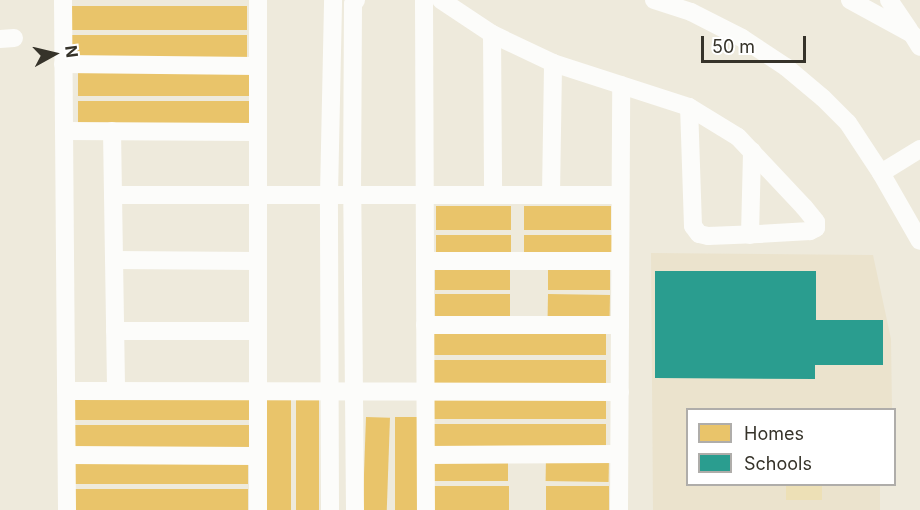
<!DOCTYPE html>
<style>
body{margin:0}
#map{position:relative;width:920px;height:510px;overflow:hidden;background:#eeeadc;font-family:Inter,sans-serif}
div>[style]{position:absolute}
.built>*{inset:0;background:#ebe3cd}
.green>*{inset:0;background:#ede0b6;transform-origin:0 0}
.homes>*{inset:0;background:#e9c46a;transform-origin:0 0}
.schools>*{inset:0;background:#2a9d8f}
.minor>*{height:18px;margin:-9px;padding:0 9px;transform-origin:9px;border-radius:9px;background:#fcfcfa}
span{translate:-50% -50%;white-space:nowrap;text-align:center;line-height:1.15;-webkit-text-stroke:6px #fff;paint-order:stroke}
.legend{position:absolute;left:686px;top:408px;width:210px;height:78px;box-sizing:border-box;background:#fff;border:2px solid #afadaa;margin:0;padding:8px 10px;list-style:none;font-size:18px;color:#36332a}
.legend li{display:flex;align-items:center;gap:12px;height:30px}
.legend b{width:30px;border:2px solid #afadaa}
.north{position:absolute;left:24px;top:24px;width:60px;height:60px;-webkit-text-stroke:4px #fff;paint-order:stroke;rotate:82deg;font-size:16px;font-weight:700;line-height:24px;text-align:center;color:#36332a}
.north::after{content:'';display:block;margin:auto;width:21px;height:27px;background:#36332a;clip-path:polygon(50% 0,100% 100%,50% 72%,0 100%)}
.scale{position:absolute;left:701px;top:36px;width:105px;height:27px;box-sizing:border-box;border:3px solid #36332a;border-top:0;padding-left:8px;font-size:18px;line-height:21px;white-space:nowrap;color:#36332a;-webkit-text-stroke:4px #fff;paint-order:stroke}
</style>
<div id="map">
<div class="built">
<div style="clip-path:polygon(651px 253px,873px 255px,891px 339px,892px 409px,688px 410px,688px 484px,880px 485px,880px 510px,653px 510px)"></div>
</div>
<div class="green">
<div style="left:786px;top:485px;width:36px;height:15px"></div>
</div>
<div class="homes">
<div style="left:72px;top:6px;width:175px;height:24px"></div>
<div style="left:72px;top:35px;width:175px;height:24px"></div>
<div style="left:78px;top:72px;width:175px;height:24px"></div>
<div style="left:78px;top:101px;width:175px;height:24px"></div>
<div style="left:436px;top:206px;width:75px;height:24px"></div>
<div style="left:524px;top:206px;width:87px;height:24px"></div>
<div style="left:436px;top:235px;width:75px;height:24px"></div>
<div style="left:524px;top:235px;width:88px;height:24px"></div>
<div style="left:435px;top:266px;width:75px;height:24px"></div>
<div style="left:548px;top:266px;width:62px;height:24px"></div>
<div style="left:435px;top:294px;width:75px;height:24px"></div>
<div style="left:548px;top:294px;width:62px;height:24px;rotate:1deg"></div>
<div style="left:431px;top:331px;width:175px;height:24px"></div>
<div style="left:431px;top:360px;width:175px;height:24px"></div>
<div style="left:431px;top:395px;width:175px;height:24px"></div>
<div style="left:75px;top:397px;width:175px;height:23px"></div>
<div style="left:267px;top:398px;width:24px;height:112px"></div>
<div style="left:296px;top:398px;width:23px;height:112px"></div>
<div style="left:366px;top:417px;width:24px;height:93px;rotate:2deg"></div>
<div style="left:395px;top:417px;width:24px;height:93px"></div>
<div style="left:431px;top:424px;width:175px;height:24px"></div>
<div style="left:75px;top:425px;width:175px;height:24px"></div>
<div style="left:434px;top:457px;width:74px;height:24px"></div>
<div style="left:546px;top:457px;width:63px;height:24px;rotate:1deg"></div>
<div style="left:73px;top:460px;width:175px;height:24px"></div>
<div style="left:434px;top:486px;width:75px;height:24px"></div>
<div style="left:546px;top:486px;width:63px;height:24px"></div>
<div style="left:73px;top:489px;width:175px;height:21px"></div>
</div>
<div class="schools">
<div style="clip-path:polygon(655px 271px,816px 271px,816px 320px,883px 320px,883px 365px,815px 365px,815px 379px,655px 378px)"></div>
</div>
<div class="minor">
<div style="left:63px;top:0;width:510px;rotate:89.55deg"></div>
<div style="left:424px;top:0;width:510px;rotate:89.78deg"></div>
<div style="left:441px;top:0;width:61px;rotate:33.7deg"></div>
<div style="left:492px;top:34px;width:68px;rotate:25.4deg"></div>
<div style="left:553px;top:63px;width:143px;rotate:17.9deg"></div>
<div style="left:689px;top:107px;width:57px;rotate:31.5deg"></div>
<div style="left:738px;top:137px;width:96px;rotate:46.7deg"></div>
<div style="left:804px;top:207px;width:19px;rotate:51deg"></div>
<div style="left:816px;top:222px;width:6px;rotate:90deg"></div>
<div style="left:816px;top:228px;width:7px;rotate:153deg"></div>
<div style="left:810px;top:231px;width:51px;rotate:176.6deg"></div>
<div style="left:759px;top:234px;width:51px;rotate:177.8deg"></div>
<div style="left:708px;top:236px;width:9px;rotate:-167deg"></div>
<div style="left:699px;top:234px;width:10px;rotate:-127deg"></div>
<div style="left:693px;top:226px;width:119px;rotate:-91.9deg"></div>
<div style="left:654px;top:0;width:39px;rotate:18deg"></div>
<div style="left:691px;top:12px;width:57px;rotate:27deg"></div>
<div style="left:742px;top:38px;width:53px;rotate:33.4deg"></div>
<div style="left:786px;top:67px;width:48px;rotate:40deg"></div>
<div style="left:823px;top:98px;width:35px;rotate:45deg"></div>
<div style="left:848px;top:123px;width:60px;rotate:56.6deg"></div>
<div style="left:881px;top:173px;width:78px;rotate:60.2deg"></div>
<div style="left:850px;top:0;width:71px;rotate:28.7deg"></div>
<div style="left:912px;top:34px;width:15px;rotate:58deg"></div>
<div style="left:889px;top:0;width:36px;rotate:56deg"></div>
<div style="left:492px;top:34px;width:161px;rotate:89.6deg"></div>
<div style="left:0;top:39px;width:14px;rotate:-4deg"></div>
<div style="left:63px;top:64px;width:195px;rotate:0.6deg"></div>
<div style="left:64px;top:131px;width:194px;rotate:0.3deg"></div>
<div style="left:112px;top:131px;width:260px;rotate:89.1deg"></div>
<div style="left:881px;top:173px;width:46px;rotate:-31.6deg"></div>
<div style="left:551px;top:194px;width:131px;rotate:-89.1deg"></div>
<div style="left:113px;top:195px;width:507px"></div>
<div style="left:750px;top:235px;width:84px;rotate:-88.6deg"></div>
<div style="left:114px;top:260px;width:144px;rotate:0.4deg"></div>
<div style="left:425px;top:261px;width:195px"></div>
<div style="left:425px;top:325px;width:195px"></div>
<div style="left:115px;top:331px;width:143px"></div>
<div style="left:66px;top:391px;width:554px;rotate:0.1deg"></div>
<div style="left:67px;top:455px;width:191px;rotate:0.3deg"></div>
<div style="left:426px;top:455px;width:193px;rotate:-0.3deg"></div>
<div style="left:258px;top:510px;width:510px;rotate:-90deg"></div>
<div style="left:330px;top:510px;width:315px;rotate:-90.2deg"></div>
<div style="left:329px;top:195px;width:195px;rotate:-88.8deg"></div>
<div style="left:355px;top:510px;width:315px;rotate:-90.5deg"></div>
<div style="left:352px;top:195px;width:191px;rotate:-89.7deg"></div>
<div style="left:353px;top:4px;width:5px;rotate:-53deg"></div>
<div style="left:619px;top:510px;width:425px;rotate:-89.7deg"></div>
</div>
<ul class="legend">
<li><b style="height:16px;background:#e9c46a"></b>Homes</li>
<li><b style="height:16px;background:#2a9d8f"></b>Schools</li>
</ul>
<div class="north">N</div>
<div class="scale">50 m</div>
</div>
